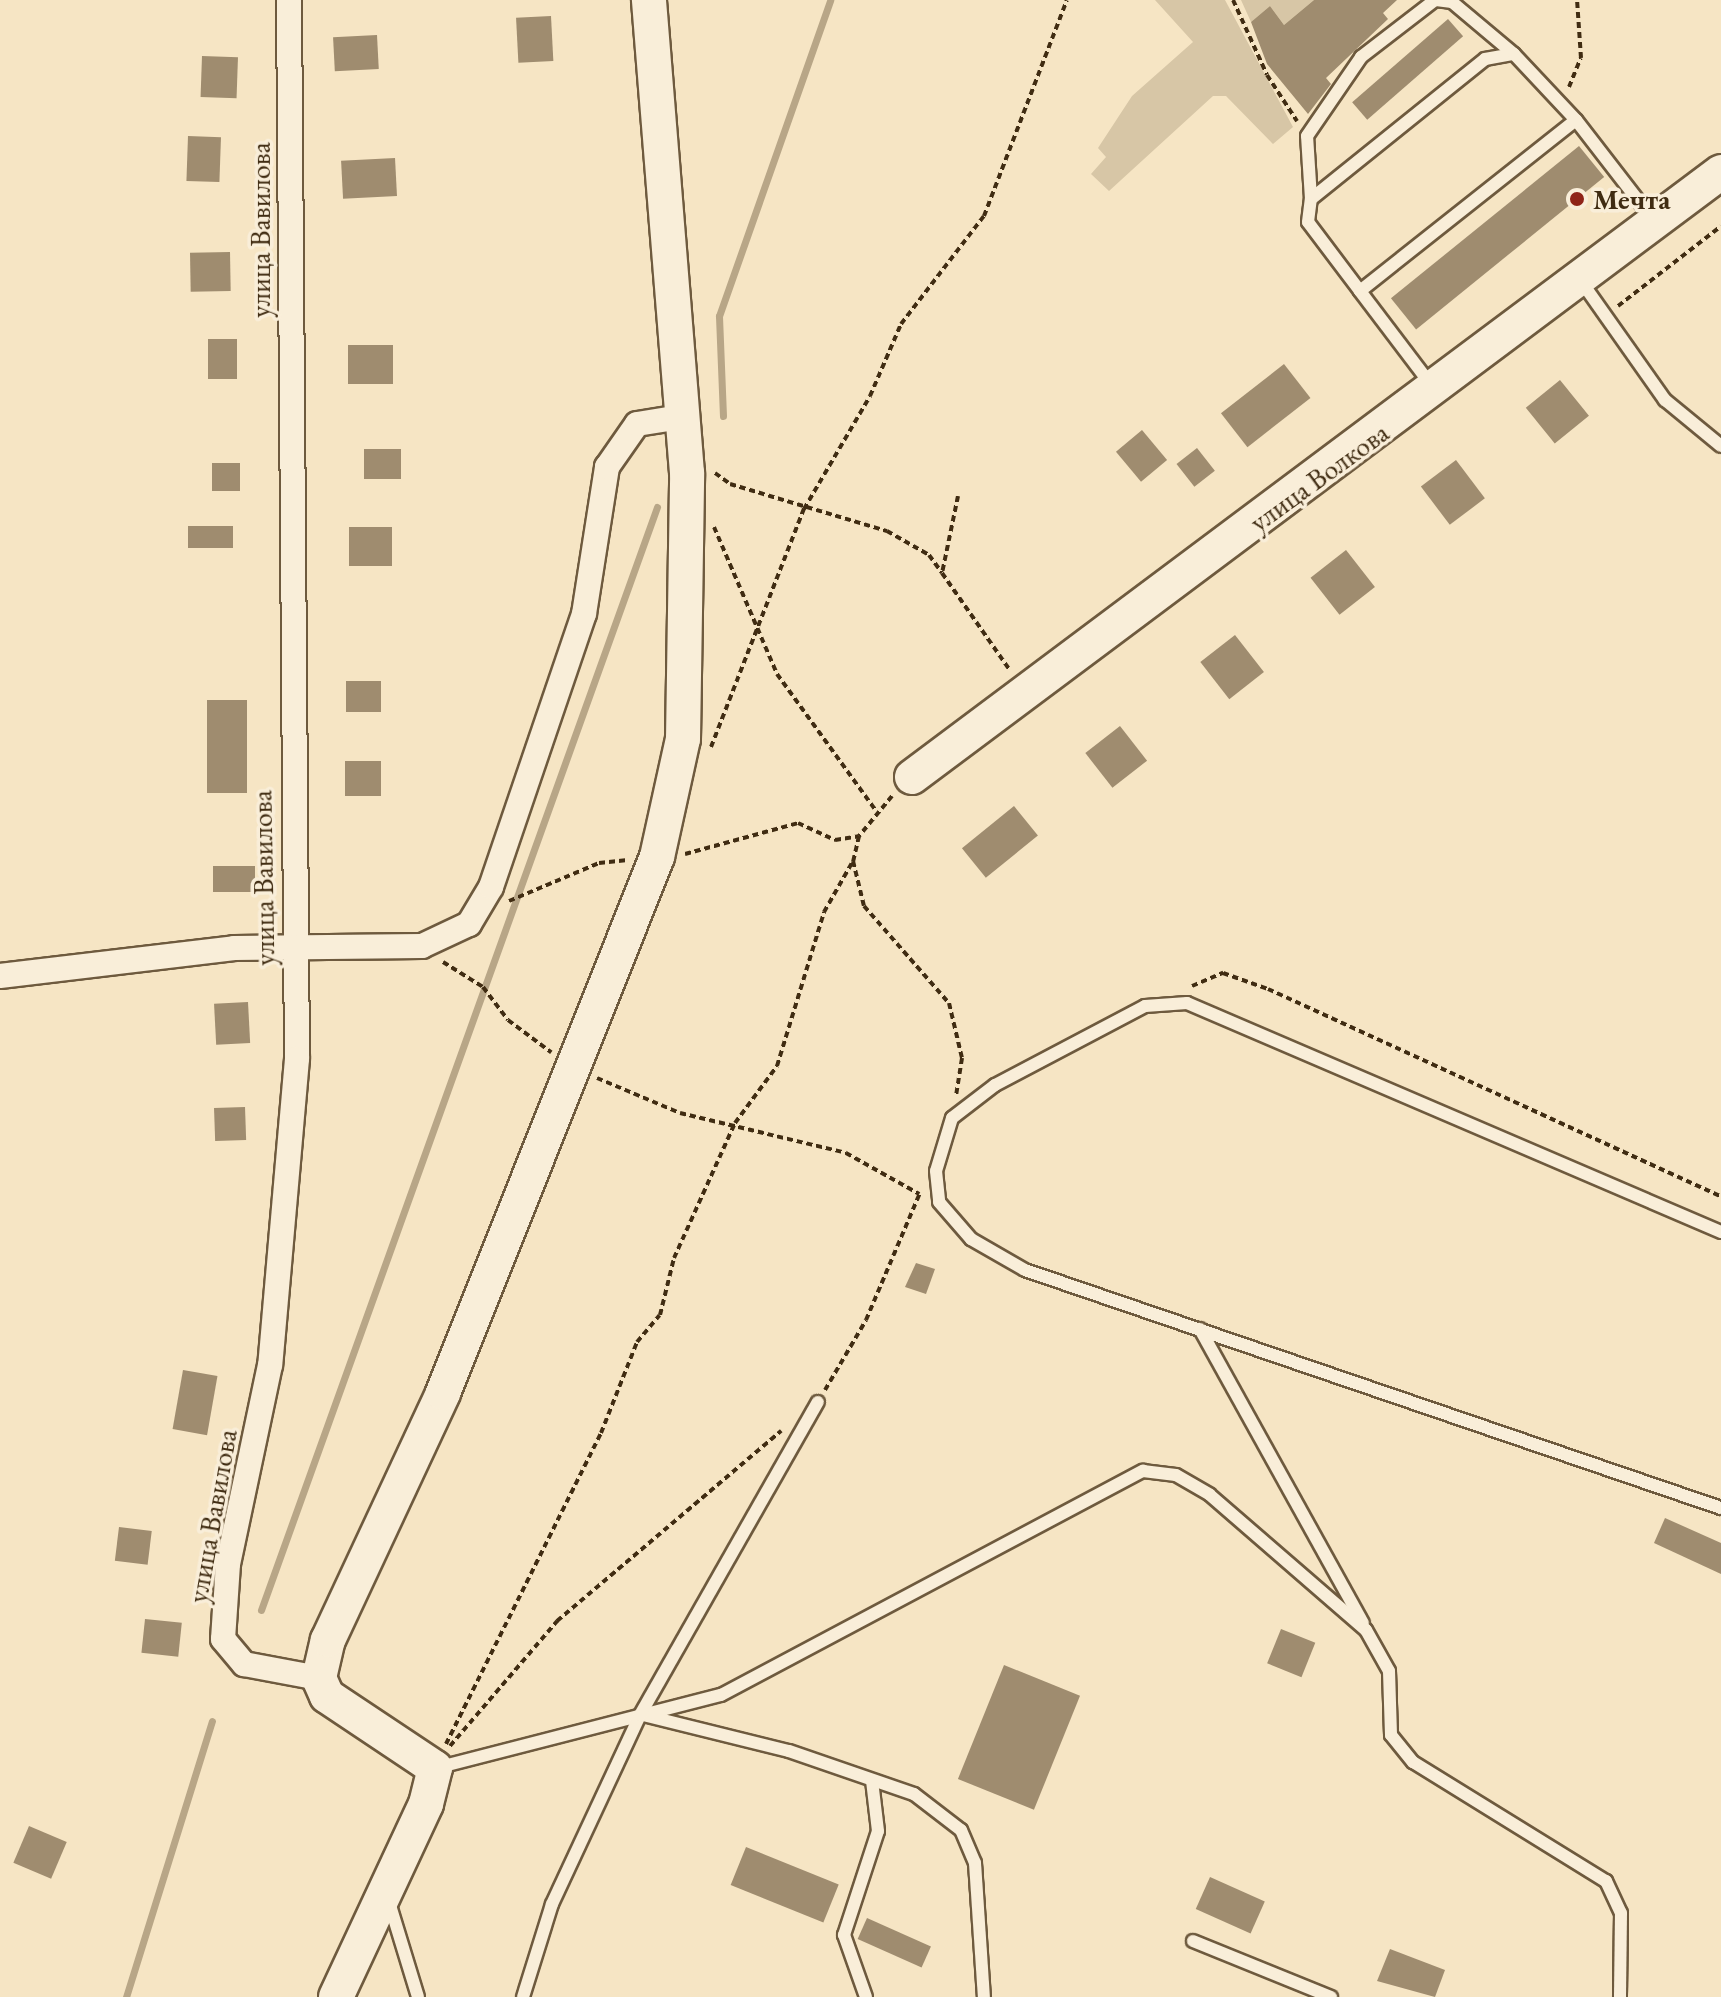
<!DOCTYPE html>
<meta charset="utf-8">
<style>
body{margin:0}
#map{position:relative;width:1721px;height:1997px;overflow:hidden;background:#f6e5c4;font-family:"EB Garamond",serif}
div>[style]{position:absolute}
.green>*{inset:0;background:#d7c6a6}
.stream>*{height:7px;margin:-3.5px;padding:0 3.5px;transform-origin:3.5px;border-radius:3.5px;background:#b8a687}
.building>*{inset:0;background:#9f8c6f;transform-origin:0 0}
.path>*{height:4px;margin-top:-2px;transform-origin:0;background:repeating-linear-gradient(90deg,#402c12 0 6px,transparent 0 10px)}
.roads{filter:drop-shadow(2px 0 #6e5a3e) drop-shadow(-2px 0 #6e5a3e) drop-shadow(0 2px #6e5a3e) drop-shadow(0 -2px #6e5a3e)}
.lane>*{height:12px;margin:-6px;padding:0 6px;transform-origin:6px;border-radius:6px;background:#f9eed9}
.street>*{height:24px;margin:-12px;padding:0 12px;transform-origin:12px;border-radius:12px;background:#f9eed9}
.secondary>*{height:34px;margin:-17px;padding:0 17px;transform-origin:17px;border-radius:17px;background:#f9eed9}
.dots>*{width:22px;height:22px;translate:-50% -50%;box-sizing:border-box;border:4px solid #f9eed9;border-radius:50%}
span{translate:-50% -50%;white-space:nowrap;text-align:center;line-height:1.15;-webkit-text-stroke:7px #f9eed9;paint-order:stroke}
.poi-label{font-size:28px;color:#402c12;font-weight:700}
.left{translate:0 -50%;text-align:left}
.street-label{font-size:28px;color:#402c12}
</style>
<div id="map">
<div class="green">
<div style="clip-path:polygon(1155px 0,1225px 0,1293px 127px,1273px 144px,1226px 96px,1213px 96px,1109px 191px,1091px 174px,1106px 157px,1098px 148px,1132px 96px,1193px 42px)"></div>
<div style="clip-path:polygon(1241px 0,1314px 0,1284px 25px,1270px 6px,1251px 22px)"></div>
</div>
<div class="stream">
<div style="left:723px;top:416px;width:100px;rotate:-92.3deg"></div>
<div style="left:719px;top:316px;width:335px;rotate:-70.6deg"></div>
<div style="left:261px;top:1610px;width:1172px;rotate:-70.25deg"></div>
<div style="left:126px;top:1997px;width:289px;rotate:-72.7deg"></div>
</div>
<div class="building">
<div style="clip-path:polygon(1314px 0,1397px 0,1383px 13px,1388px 19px,1326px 78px,1331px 84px,1308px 114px,1267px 64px,1251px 22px,1270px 6px,1284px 25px)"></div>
<div style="left:551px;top:16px;width:45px;height:35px;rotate:87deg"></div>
<div style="left:1448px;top:19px;width:23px;height:127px;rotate:49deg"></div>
<div style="left:377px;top:35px;width:34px;height:44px;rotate:87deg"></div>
<div style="left:202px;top:56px;width:36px;height:41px;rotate:2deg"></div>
<div style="left:188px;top:136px;width:33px;height:45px;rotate:2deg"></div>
<div style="left:1579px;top:146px;width:40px;height:242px;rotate:51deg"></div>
<div style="left:395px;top:158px;width:38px;height:54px;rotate:87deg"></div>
<div style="left:230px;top:252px;width:39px;height:40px;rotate:89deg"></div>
<div style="left:208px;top:339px;width:29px;height:40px"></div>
<div style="left:348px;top:345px;width:45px;height:39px"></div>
<div style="left:1284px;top:364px;width:43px;height:80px;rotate:52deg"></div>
<div style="left:1560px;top:380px;width:46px;height:44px;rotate:51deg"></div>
<div style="left:1142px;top:430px;width:39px;height:34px;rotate:50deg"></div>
<div style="left:1197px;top:448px;width:29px;height:26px;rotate:52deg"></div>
<div style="left:364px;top:449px;width:37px;height:30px"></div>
<div style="left:1456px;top:460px;width:48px;height:44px;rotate:53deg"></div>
<div style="left:212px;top:463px;width:28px;height:28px"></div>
<div style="left:188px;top:526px;width:45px;height:22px"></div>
<div style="left:349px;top:527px;width:43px;height:39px"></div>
<div style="left:1346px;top:550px;width:47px;height:45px;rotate:52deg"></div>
<div style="left:1235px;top:635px;width:47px;height:44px;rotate:52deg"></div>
<div style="left:381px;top:681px;width:31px;height:35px;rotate:90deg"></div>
<div style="left:207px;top:700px;width:40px;height:93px"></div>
<div style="left:1120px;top:726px;width:44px;height:44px;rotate:52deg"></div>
<div style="left:345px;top:761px;width:36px;height:35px"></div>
<div style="left:1014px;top:806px;width:38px;height:67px;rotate:51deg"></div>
<div style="left:213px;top:866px;width:42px;height:26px"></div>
<div style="left:248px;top:1002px;width:41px;height:34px;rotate:87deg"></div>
<div style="left:245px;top:1107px;width:33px;height:31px;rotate:88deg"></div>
<div style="clip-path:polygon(916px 1263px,935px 1269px,926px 1294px,905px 1287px)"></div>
<div style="left:183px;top:1370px;width:35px;height:60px;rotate:10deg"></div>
<div style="clip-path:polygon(1665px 1518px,1721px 1543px,1721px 1574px,1654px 1543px)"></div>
<div style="left:119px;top:1527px;width:33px;height:34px;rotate:7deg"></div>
<div style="left:145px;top:1619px;width:37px;height:34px;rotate:6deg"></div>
<div style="left:1281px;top:1629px;width:37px;height:37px;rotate:22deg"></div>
<div style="left:1004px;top:1665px;width:82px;height:123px;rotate:22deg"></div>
<div style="left:29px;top:1826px;width:41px;height:40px;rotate:23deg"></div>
<div style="left:746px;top:1847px;width:100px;height:41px;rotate:22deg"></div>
<div style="left:1210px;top:1877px;width:60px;height:35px;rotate:24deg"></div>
<div style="left:867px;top:1918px;width:70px;height:23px;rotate:24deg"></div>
<div style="clip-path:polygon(1390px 1949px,1445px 1970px,1435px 1997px,1377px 1981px)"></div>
</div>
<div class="path">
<div style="left:1233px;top:0;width:82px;rotate:65.6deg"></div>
<div style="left:1267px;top:75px;width:55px;rotate:56.9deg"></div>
<div style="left:1569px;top:87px;width:31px;rotate:-68deg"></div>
<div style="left:1581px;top:58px;width:58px;rotate:-93.9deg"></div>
<div style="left:1618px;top:306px;width:130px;rotate:-37.8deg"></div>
<div style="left:715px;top:473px;width:19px;rotate:36deg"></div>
<div style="left:730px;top:484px;width:164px;rotate:16.7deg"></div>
<div style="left:887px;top:531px;width:48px;rotate:29.7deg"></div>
<div style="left:929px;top:555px;width:22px;rotate:54deg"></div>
<div style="left:958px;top:496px;width:79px;rotate:101.7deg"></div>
<div style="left:942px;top:573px;width:117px;rotate:55.1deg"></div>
<div style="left:714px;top:527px;width:160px;rotate:66.8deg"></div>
<div style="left:777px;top:674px;width:169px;rotate:54.1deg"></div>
<div style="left:711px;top:747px;width:256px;rotate:-68.7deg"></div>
<div style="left:804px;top:509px;width:131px;rotate:-59.7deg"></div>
<div style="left:870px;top:396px;width:78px;rotate:-66.7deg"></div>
<div style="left:901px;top:324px;width:136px;rotate:-52.5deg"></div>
<div style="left:984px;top:216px;width:231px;rotate:-69deg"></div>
<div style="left:892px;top:796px;width:52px;rotate:129.5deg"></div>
<div style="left:859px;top:836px;width:26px;rotate:103deg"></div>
<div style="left:853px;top:861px;width:46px;rotate:76.3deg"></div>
<div style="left:864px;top:906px;width:129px;rotate:48.8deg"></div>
<div style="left:949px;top:1003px;width:57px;rotate:76.7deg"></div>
<div style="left:962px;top:1058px;width:37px;rotate:99deg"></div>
<div style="left:685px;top:854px;width:117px;rotate:-15.3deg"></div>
<div style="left:798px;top:823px;width:41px;rotate:24.7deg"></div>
<div style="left:835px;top:840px;width:24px;rotate:-9deg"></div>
<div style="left:509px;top:901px;width:98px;rotate:-22.9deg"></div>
<div style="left:599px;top:863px;width:29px;rotate:-6deg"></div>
<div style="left:443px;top:962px;width:47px;rotate:32deg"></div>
<div style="left:483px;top:987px;width:41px;rotate:52.9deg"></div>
<div style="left:508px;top:1020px;width:54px;rotate:36.7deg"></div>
<div style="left:1192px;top:986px;width:34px;rotate:-23deg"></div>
<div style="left:1223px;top:973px;width:48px;rotate:19.6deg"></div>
<div style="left:1268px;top:989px;width:498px;rotate:24.6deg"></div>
<div style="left:597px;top:1078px;width:90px;rotate:22.9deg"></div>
<div style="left:680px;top:1113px;width:171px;rotate:13.5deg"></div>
<div style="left:846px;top:1153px;width:84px;rotate:29.3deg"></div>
<div style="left:825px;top:1390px;width:81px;rotate:-59.6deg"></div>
<div style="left:866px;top:1320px;width:138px;rotate:-67deg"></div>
<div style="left:446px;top:1744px;width:347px;rotate:-63.5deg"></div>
<div style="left:601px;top:1433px;width:98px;rotate:-68.4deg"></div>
<div style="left:637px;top:1342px;width:35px;rotate:-50deg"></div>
<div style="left:660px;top:1315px;width:59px;rotate:-76.2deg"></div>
<div style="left:674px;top:1258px;width:148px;rotate:-65.7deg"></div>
<div style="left:735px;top:1123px;width:71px;rotate:-53.6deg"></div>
<div style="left:777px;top:1066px;width:161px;rotate:-73deg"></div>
<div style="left:824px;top:912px;width:59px;rotate:-60.4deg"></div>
<div style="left:450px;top:1746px;width:165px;rotate:-49.4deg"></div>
<div style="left:557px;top:1621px;width:294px;rotate:-40.3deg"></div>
</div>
<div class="roads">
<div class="lane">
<div style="left:1436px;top:0;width:16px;rotate:7deg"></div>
<div style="left:1452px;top:2px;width:81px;rotate:40deg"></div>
<div style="left:1311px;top:199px;width:63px;rotate:-93.6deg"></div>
<div style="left:1307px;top:136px;width:96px;rotate:-55.6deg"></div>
<div style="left:1361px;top:57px;width:93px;rotate:-37.6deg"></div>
<div style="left:1581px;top:281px;width:146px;rotate:54.8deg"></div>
<div style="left:1665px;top:400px;width:72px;rotate:39.4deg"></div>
<div style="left:1360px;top:291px;width:86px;rotate:-127deg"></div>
<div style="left:1308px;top:222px;width:23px;rotate:-83deg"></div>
<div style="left:1311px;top:199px;width:223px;rotate:-38.8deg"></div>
<div style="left:1485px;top:59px;width:29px;rotate:-10deg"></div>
<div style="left:1514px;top:54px;width:91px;rotate:46.8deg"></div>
<div style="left:1432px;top:386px;width:119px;rotate:-127.2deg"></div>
<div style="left:1360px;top:291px;width:275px;rotate:-38.4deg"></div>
<div style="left:1576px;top:120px;width:128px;rotate:52.3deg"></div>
<div style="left:1721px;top:1232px;width:581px;rotate:-156.79deg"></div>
<div style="left:1187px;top:1003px;width:42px;rotate:175.9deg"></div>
<div style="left:1145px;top:1006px;width:170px;rotate:152.2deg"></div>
<div style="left:995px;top:1085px;width:54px;rotate:142.5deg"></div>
<div style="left:952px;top:1118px;width:55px;rotate:106.8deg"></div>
<div style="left:936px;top:1171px;width:31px;rotate:84deg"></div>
<div style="left:939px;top:1202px;width:49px;rotate:49.1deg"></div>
<div style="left:971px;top:1239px;width:62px;rotate:29.9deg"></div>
<div style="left:1025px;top:1270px;width:736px;rotate:18.88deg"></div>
<div style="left:1200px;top:1329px;width:336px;rotate:61deg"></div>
<div style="left:643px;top:1715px;width:150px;rotate:13.9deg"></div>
<div style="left:789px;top:1751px;width:132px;rotate:19deg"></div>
<div style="left:914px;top:1794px;width:59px;rotate:37.5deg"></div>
<div style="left:961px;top:1830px;width:36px;rotate:67deg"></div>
<div style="left:975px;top:1863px;width:134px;rotate:86.2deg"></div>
<div style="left:436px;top:1768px;width:294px;rotate:-14.4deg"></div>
<div style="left:721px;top:1695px;width:478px;rotate:-28deg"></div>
<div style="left:1143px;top:1471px;width:33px;rotate:7deg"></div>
<div style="left:1176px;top:1475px;width:39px;rotate:30deg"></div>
<div style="left:1210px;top:1495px;width:206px;rotate:40.9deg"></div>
<div style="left:1366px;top:1630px;width:47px;rotate:60.7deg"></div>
<div style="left:1389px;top:1671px;width:64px;rotate:88.2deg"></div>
<div style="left:1391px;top:1735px;width:35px;rotate:51deg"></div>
<div style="left:1413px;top:1762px;width:227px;rotate:31.7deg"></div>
<div style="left:1606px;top:1881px;width:35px;rotate:65deg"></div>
<div style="left:1621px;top:1913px;width:84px;rotate:90.7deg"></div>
<div style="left:389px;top:1902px;width:99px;rotate:73deg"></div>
<div style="left:1193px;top:1941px;width:149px;rotate:22.1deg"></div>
<div style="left:523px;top:1997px;width:97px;rotate:-72.7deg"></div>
<div style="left:552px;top:1904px;width:208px;rotate:-65deg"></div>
<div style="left:640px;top:1715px;width:360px;rotate:-60.4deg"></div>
<div style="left:866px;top:1997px;width:66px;rotate:-109.5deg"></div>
<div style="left:844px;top:1935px;width:109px;rotate:-71.9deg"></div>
<div style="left:878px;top:1831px;width:50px;rotate:-96.8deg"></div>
</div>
<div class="street">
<div style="left:289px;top:0;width:1059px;rotate:89.57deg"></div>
<div style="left:297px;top:1059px;width:307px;rotate:95deg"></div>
<div style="left:270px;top:1365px;width:203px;rotate:101.9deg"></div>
<div style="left:228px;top:1564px;width:75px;rotate:93.8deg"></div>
<div style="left:223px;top:1639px;width:33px;rotate:50deg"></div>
<div style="left:244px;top:1664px;width:76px;rotate:10.6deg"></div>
<div style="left:0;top:976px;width:236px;rotate:-6.8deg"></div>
<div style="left:234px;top:948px;width:188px;rotate:-0.6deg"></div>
<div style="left:422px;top:946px;width:52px;rotate:-25.1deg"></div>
<div style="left:469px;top:924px;width:43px;rotate:-59.3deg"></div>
<div style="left:491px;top:887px;width:288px;rotate:-71.2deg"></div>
<div style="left:584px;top:614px;width:149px;rotate:-81.1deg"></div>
<div style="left:607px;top:467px;width:52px;rotate:-55.1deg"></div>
<div style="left:637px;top:424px;width:45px;rotate:-9deg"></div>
</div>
<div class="secondary">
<div style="left:912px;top:777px;width:1010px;rotate:-36.79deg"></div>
<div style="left:336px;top:1997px;width:213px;rotate:-65deg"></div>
<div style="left:426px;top:1804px;width:37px;rotate:-76deg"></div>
<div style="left:435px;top:1768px;width:130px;rotate:-146.3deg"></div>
<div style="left:327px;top:1696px;width:20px;rotate:-114deg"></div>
<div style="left:319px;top:1678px;width:39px;rotate:-77deg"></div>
<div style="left:328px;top:1640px;width:272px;rotate:-65deg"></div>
<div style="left:443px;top:1393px;width:577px;rotate:-68.24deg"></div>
<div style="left:657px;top:857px;width:121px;rotate:-77.6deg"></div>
<div style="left:683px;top:739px;width:266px;rotate:-89.1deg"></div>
<div style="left:687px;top:473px;width:475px;rotate:-94.6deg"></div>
</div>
</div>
<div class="dots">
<div style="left:1577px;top:199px;background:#8f2418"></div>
</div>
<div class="poi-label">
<span class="left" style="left:1593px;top:199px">Мечта</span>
</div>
<div class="street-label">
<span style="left:260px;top:230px;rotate:-90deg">улица Вавилова</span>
<span style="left:1319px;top:477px;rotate:-36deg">улица Волкова</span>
<span style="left:263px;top:878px;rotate:-91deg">улица Вавилова</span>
<span style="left:212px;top:1516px;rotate:-80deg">улица Вавилова</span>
</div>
</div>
